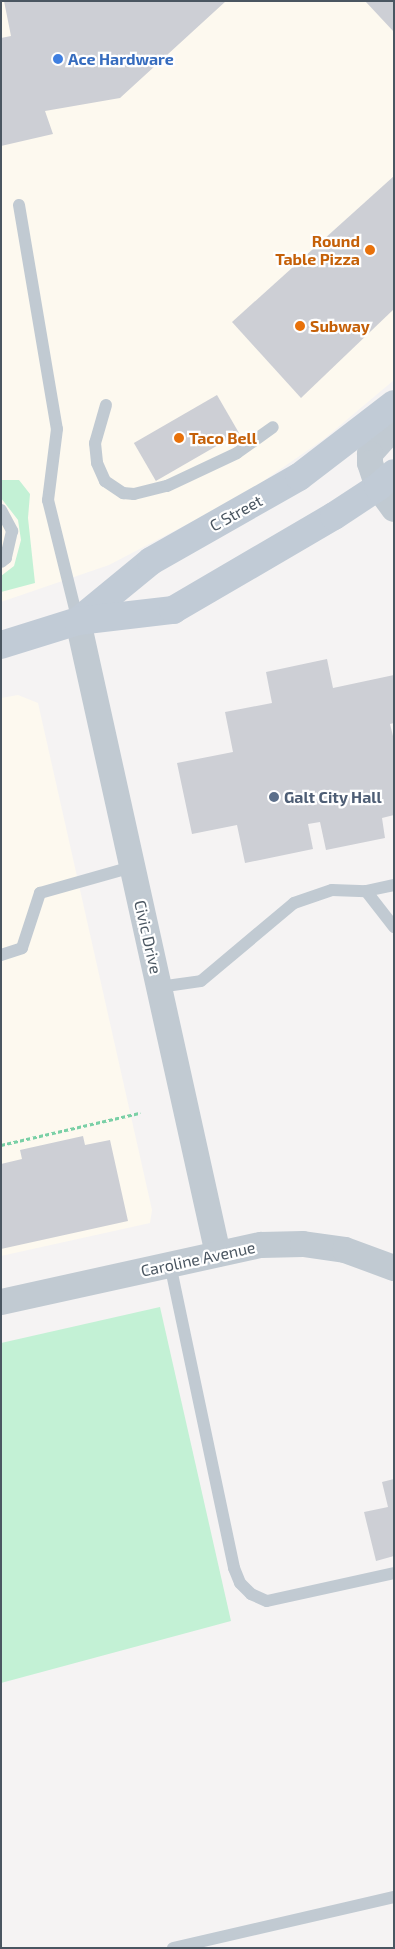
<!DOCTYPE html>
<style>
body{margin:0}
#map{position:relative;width:395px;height:1949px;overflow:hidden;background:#f5f3f3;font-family:"Exo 2",sans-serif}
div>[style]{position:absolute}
.commercial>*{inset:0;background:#fdf9ef}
.green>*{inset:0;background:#c3f1d5}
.building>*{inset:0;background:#cdcfd5;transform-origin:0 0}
.path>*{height:3px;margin-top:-1.5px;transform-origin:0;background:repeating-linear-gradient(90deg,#7ad0a6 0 4px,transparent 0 6.5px)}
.lane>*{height:12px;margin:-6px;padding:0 6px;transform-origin:6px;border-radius:6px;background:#c1cad2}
.street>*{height:26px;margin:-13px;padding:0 13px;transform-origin:13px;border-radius:13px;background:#c1cad2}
.secondary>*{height:28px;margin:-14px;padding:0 14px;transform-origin:14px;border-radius:14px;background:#c1cbd6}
.dots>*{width:14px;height:14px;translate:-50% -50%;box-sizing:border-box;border:2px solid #fff;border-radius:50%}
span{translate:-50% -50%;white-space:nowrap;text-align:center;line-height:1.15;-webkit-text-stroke:4.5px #fff;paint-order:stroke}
.shop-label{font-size:16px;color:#366cbe;font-weight:700}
.left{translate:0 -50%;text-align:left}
.food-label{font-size:16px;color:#c56008;font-weight:700}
.right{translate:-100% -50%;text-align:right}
.street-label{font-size:16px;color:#4a5661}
.service-label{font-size:16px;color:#4e5e75;font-weight:700}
.frame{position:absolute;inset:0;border:2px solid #4a5661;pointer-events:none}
</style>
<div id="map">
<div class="commercial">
<div style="clip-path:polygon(1px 1px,394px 1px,394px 380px,324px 439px,243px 495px,109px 565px,1px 602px)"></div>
<div style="clip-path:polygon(18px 695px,38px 703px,152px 1210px,150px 1223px,1px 1256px,1px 698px)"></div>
</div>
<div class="green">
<div style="clip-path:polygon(1px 480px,19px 480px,30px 494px,28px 518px,35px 583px,1px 592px,1px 576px,14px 566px,21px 540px,18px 520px,1px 498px)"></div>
<div style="clip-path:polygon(160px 1307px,231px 1621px,1px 1683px,1px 1343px)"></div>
</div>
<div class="building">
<div style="clip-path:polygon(4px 1px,226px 1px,120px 98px,45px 111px,53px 134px,1px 146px,1px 38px,11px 36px)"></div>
<div style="clip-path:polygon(365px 1px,394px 1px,394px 32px)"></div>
<div style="clip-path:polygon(394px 176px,394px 309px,301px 398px,232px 322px)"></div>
<div style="left:217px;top:395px;width:44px;height:96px;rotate:60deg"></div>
<div style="clip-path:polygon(327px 659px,333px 688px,394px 675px,394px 723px,390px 724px,394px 740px,394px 815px,382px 818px,385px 838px,326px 850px,320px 822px,308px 824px,313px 849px,245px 863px,237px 825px,192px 834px,177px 763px,233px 752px,225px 712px,272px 703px,266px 672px)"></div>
<div style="clip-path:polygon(83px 1136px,85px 1145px,110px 1140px,128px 1221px,1px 1249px,1px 1164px,22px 1159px,20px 1150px)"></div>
<div style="clip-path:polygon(394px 1479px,394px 1556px,376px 1561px,364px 1512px,388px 1507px,382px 1482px)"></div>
</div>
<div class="path">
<div style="left:1px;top:1145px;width:143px;rotate:-13deg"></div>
</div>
<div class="lane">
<div style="left:19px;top:205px;width:227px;rotate:80.4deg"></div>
<div style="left:57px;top:429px;width:72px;rotate:97.2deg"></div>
<div style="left:48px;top:500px;width:125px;rotate:76.1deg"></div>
<div style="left:106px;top:405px;width:40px;rotate:106deg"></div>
<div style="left:95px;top:443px;width:20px;rotate:84deg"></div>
<div style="left:97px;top:463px;width:20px;rotate:66deg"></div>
<div style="left:105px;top:481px;width:22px;rotate:34deg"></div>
<div style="left:123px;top:493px;width:11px;rotate:5deg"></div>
<div style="left:134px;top:494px;width:34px;rotate:-14deg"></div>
<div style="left:167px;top:486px;width:77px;rotate:-25.2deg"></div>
<div style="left:237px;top:453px;width:44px;rotate:-35.8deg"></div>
<div style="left:1px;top:510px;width:24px;rotate:62deg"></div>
<div style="left:12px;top:531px;width:28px;rotate:103deg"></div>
<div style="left:6px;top:558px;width:6px;rotate:141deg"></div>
<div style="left:366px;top:891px;width:29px;rotate:-12deg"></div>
<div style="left:1px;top:955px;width:22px;rotate:-18deg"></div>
<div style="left:22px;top:948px;width:58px;rotate:-71.9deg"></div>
<div style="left:40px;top:893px;width:96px;rotate:-15.8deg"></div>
<div style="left:159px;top:987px;width:42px;rotate:-8.1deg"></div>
<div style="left:201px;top:981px;width:121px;rotate:-40deg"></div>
<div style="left:294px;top:903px;width:40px;rotate:-18.9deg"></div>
<div style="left:332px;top:890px;width:34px;rotate:2deg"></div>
<div style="left:366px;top:891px;width:46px;rotate:52.1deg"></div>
<div style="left:170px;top:1264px;width:311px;rotate:78.1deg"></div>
<div style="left:234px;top:1568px;width:16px;rotate:68deg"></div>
<div style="left:240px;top:1583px;width:16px;rotate:45deg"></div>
<div style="left:251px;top:1594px;width:17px;rotate:24deg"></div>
<div style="left:267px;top:1601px;width:130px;rotate:-12.4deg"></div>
<div style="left:173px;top:1948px;width:227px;rotate:-13deg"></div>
</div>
<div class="street">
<div style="left:394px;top:427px;width:36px;rotate:132deg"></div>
<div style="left:370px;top:454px;width:9px;rotate:90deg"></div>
<div style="left:370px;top:463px;width:25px;rotate:72deg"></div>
<div style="left:378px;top:487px;width:27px;rotate:54deg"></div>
<div style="left:78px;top:621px;width:648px;rotate:77.53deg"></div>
<div style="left:1px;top:1302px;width:266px;rotate:-12.4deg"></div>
<div style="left:261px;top:1245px;width:42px;rotate:-1.4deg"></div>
<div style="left:303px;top:1244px;width:42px;rotate:8.1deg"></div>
<div style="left:345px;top:1250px;width:52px;rotate:20.2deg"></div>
</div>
<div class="secondary">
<div style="left:78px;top:621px;width:94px;rotate:-39.4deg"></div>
<div style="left:151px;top:561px;width:170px;rotate:-29.6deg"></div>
<div style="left:299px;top:477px;width:120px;rotate:-37.5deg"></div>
<div style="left:1px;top:645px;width:81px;rotate:-17.3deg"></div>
<div style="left:78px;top:621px;width:96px;rotate:-6.6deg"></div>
<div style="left:173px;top:610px;width:186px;rotate:-30.3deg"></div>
<div style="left:334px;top:516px;width:53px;rotate:-33.4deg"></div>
<div style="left:378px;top:487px;width:21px;rotate:-41deg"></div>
</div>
<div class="dots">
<div style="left:58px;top:59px;background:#3f7fe0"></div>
<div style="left:370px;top:250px;background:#e8710a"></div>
<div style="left:300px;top:326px;background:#e8710a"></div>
<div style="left:179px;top:438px;background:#e8710a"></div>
<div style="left:274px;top:797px;background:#5c6f8a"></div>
</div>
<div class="shop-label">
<span class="left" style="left:68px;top:59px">Ace Hardware</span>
</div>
<div class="food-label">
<span class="right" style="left:360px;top:250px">Round<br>Table Pizza</span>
<span class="left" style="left:310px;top:326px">Subway</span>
<span class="left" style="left:189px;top:438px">Taco Bell</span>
</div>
<div class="street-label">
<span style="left:236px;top:513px;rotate:-29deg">C Street</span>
<span style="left:148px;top:937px;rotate:77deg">Civic Drive</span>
<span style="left:198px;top:1259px;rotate:-12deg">Caroline Avenue</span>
</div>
<div class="service-label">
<span class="left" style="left:284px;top:797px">Galt City Hall</span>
</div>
<div class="frame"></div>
</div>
